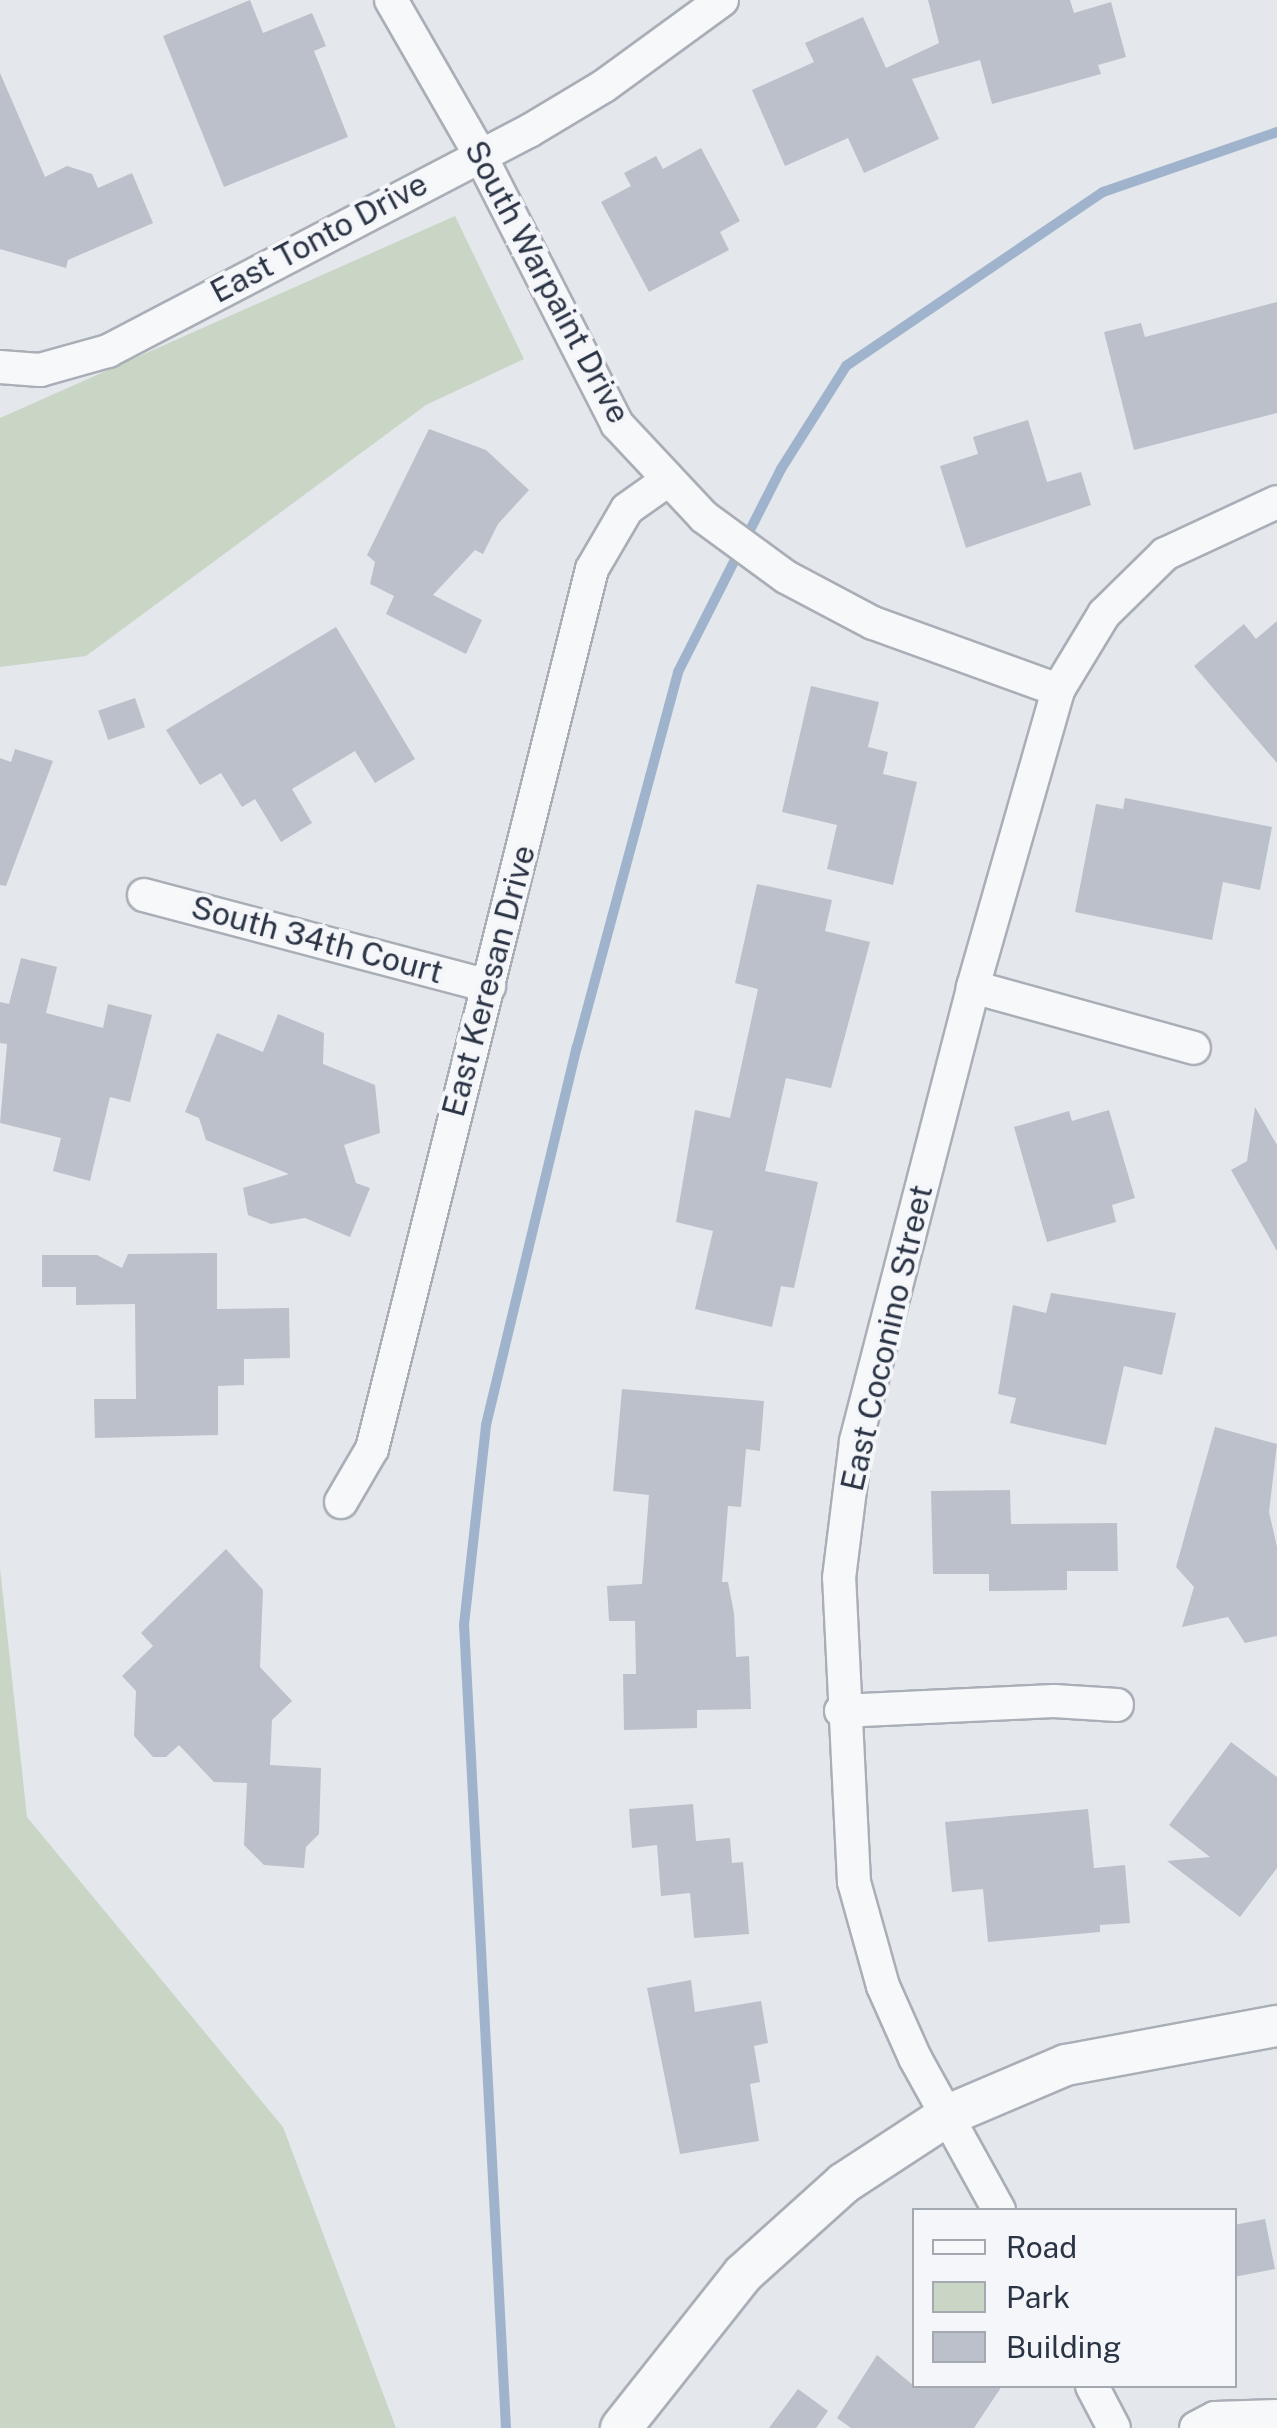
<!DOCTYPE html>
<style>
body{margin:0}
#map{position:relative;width:1277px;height:2428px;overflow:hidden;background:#e4e7ec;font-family:"Public Sans",sans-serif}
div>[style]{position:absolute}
.green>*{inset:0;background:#c9d6c5}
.stream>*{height:10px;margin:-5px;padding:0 5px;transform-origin:5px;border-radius:5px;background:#9fb4cc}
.building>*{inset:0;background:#bbc0ca;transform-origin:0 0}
.roads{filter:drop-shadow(2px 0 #a9aeb7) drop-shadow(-2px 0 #a9aeb7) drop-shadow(0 2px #a9aeb7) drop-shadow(0 -2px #a9aeb7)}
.minor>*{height:32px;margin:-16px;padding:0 16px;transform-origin:16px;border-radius:16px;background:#f7f8fa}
.tertiary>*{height:40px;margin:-20px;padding:0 20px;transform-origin:20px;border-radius:20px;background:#f7f8fa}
span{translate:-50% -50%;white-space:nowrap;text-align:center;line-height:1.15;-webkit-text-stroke:8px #f4f6f9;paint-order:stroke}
.street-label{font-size:32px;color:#2b3445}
.legend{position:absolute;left:912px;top:2208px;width:325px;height:180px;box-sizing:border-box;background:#f4f6f9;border:2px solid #a4a8b1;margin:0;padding:12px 18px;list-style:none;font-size:30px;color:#2b3445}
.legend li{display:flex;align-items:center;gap:20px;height:50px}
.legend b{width:50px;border:2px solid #a4a8b1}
</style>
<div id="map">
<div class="green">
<div style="clip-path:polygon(455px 216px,524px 359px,426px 405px,86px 656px,0 667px,0 418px)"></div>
<div style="clip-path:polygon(0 1568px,27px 1817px,283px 2127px,396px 2428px,0 2428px)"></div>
</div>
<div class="stream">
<div style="left:506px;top:2428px;width:804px;rotate:-92.99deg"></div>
<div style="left:464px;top:1625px;width:201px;rotate:-83.7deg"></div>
<div style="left:486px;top:1425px;width:389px;rotate:-76.5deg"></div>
<div style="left:577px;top:1047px;width:388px;rotate:-74.9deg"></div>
<div style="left:678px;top:672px;width:228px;rotate:-63.1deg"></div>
<div style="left:781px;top:469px;width:122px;rotate:-57.7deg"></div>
<div style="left:846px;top:366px;width:310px;rotate:-34.1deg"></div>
<div style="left:1103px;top:192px;width:184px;rotate:-19deg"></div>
</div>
<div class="building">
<div style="clip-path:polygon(250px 0,263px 33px,312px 13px,326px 46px,314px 51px,348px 137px,224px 187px,163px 36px)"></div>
<div style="clip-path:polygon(928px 0,1070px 0,1074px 13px,1111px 2px,1126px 57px,1098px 65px,1101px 74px,992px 104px,980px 60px,912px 79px,939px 139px,864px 173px,848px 138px,785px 166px,752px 90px,814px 62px,805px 43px,863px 17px,886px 68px,939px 43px)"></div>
<div style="clip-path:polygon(0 73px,45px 177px,67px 166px,92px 174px,98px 188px,132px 173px,153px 223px,68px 260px,66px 268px,0 249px)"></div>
<div style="clip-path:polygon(701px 148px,740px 221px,720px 232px,729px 250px,649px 292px,601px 202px,631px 186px,624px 173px,656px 156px,663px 169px)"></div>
<div style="clip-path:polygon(1277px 302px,1277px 413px,1134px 450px,1104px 332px,1141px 323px,1145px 337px)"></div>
<div style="clip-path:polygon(1028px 420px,1047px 482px,1081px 472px,1091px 505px,966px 548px,940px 466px,978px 454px,973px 437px)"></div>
<div style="clip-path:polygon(429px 429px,486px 450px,529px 490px,498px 524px,483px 554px,475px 550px,433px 595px,482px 620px,466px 654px,386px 614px,394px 596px,370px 584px,375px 562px,367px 555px)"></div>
<div style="clip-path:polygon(1277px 621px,1277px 763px,1194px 666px,1244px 624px,1256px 639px)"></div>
<div style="clip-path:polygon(336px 627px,415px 759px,375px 783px,355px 751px,292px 789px,312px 823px,281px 842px,255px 799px,242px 807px,221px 773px,200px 785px,166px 730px)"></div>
<div style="clip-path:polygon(811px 686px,879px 702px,868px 747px,888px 752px,883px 774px,917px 782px,893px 885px,827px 869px,837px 825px,782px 812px)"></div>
<div style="left:135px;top:698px;width:31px;height:39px;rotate:71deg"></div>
<div style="clip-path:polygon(15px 749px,53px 761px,6px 886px,0 885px,0 758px,11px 762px)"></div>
<div style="clip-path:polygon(1125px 798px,1272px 827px,1260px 890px,1223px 882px,1212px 940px,1075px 912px,1096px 804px,1123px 809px)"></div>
<div style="clip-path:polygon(757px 884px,832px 900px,825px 931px,870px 942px,831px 1088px,786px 1078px,765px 1171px,818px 1182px,794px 1288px,781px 1286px,772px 1327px,695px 1309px,713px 1231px,676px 1222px,695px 1110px,730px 1118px,758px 989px,735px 983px)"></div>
<div style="clip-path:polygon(21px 958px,57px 967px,46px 1013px,103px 1028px,108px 1004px,152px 1015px,130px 1102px,110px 1097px,90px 1181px,53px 1171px,61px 1138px,0 1123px,7px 1044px,0 1043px,0 1002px,9px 1004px)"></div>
<div style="clip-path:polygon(278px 1014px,324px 1033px,323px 1064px,375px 1085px,380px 1133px,344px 1145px,356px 1183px,370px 1188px,350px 1237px,305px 1218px,271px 1224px,248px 1215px,243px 1188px,289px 1174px,206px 1140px,199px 1118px,185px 1112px,217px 1033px,263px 1052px)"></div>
<div style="clip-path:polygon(1255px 1107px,1277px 1145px,1277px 1251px,1231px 1170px,1247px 1161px)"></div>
<div style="clip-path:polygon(1109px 1110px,1135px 1198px,1112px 1205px,1116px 1222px,1047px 1242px,1014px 1127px,1069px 1111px,1072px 1121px)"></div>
<div style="clip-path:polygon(217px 1253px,217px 1309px,289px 1308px,290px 1358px,244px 1359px,244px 1385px,218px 1386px,218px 1435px,95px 1438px,94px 1399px,136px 1399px,135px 1304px,76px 1305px,76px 1287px,42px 1287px,42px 1255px,97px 1255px,122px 1268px,128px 1254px)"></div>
<div style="clip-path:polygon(1051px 1293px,1176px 1313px,1162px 1375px,1124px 1366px,1106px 1445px,1010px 1423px,1016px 1398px,998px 1394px,1013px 1305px,1046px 1313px)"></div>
<div style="clip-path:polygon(622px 1389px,764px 1401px,760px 1451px,746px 1449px,741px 1507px,728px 1506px,722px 1582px,728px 1582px,734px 1613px,736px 1657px,749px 1656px,751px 1709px,697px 1710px,697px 1728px,624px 1730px,623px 1674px,636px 1674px,635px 1621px,609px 1621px,607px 1586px,642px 1584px,649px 1495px,613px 1491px)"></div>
<div style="clip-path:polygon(1215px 1427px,1277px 1444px,1269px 1512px,1277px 1547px,1277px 1636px,1245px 1643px,1228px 1617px,1182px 1627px,1194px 1587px,1176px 1567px)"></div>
<div style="clip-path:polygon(1010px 1490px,1011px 1524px,1117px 1523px,1118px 1571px,1067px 1571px,1067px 1590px,989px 1591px,989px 1574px,933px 1574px,931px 1491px)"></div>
<div style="clip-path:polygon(226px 1549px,263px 1590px,260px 1667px,292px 1701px,272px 1720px,270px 1765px,321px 1768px,319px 1834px,306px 1847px,304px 1868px,264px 1865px,244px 1845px,247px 1783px,214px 1782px,179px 1745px,166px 1757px,153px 1757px,134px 1736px,136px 1691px,122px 1676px,153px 1646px,141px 1633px)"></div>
<div style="clip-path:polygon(1231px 1742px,1277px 1777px,1277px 1868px,1240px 1917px,1167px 1861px,1210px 1857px,1169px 1825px)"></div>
<div style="clip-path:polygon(693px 1804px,696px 1841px,730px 1838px,732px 1863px,743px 1862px,749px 1934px,694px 1938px,690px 1893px,661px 1896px,657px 1845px,632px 1848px,629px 1809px)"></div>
<div style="clip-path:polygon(1088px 1809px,1094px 1868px,1125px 1865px,1130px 1923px,1100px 1925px,1100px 1932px,988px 1942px,983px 1889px,952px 1892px,945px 1822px)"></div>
<div style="clip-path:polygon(691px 1980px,695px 2012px,761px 2001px,768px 2043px,754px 2046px,760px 2082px,750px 2084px,759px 2141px,680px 2154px,647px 1988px)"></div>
<div style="clip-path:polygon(1265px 2219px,1275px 2269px,1234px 2277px,1234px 2225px)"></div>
<div style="clip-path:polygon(877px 2355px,914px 2386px,1002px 2386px,974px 2428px,851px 2428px,837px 2418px)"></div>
<div style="clip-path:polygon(798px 2389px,828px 2411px,816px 2428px,769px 2428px)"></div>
</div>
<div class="roads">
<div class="minor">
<div style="left:391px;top:0;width:179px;rotate:60.1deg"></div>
<div style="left:480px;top:155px;width:302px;rotate:63deg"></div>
<div style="left:617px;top:424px;width:127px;rotate:46.9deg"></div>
<div style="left:704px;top:517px;width:102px;rotate:36.2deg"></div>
<div style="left:786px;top:577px;width:98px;rotate:27.9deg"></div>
<div style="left:873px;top:623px;width:197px;rotate:19.9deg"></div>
<div style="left:0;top:367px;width:40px;rotate:4.3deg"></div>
<div style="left:40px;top:370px;width:71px;rotate:-15.6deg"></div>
<div style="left:108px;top:351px;width:475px;rotate:-27.6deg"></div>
<div style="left:529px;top:131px;width:87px;rotate:-31deg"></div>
<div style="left:604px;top:86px;width:146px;rotate:-36.1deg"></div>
<div style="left:144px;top:895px;width:357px;rotate:14.8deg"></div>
<div style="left:973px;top:987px;width:229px;rotate:15.4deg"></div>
<div style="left:341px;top:1502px;width:61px;rotate:-59.7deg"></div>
<div style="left:372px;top:1449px;width:907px;rotate:-75.96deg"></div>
<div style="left:592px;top:569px;width:69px;rotate:-59.7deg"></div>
<div style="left:627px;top:509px;width:50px;rotate:-35.3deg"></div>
<div style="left:841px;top:1711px;width:213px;rotate:-2.7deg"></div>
<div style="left:1054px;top:1701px;width:63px;rotate:3.6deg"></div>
<div style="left:999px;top:2210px;width:174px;rotate:-118.9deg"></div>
<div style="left:915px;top:2058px;width:79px;rotate:-114deg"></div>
<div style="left:883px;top:1986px;width:108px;rotate:-105.6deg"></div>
<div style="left:854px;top:1882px;width:304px;rotate:-92.8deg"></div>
<div style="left:839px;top:1578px;width:138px;rotate:-82.9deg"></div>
<div style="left:856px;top:1441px;width:469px;rotate:-75.5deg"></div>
<div style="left:973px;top:987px;width:309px;rotate:-74deg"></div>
<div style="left:1058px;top:690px;width:89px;rotate:-58.8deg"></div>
<div style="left:1104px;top:614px;width:86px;rotate:-44.5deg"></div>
<div style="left:1165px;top:554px;width:123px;rotate:-24.9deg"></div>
<div style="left:1092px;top:2386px;width:47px;rotate:62.4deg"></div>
<div style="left:1196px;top:2428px;width:21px;rotate:-28deg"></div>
<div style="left:1215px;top:2418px;width:62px;rotate:-1.8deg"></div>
</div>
<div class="tertiary">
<div style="left:621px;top:2428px;width:196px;rotate:-51.6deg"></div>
<div style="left:743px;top:2274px;width:136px;rotate:-42deg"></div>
<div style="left:844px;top:2183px;width:124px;rotate:-33.2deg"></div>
<div style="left:948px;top:2115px;width:128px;rotate:-23deg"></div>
<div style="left:1066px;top:2065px;width:215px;rotate:-10.5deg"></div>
</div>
</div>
<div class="street-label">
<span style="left:319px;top:238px;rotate:-28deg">East Tonto Drive</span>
<span style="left:547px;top:282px;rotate:62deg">South Warpaint Drive</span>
<span style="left:317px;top:940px;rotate:15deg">South 34th Court</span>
<span style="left:489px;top:981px;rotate:-75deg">East Keresan Drive</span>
<span style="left:887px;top:1338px;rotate:-77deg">East Coconino Street</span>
</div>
<ul class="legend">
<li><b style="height:12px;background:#f7f8fa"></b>Road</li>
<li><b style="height:28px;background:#c9d6c5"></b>Park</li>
<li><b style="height:28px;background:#bbc0ca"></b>Building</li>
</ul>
</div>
